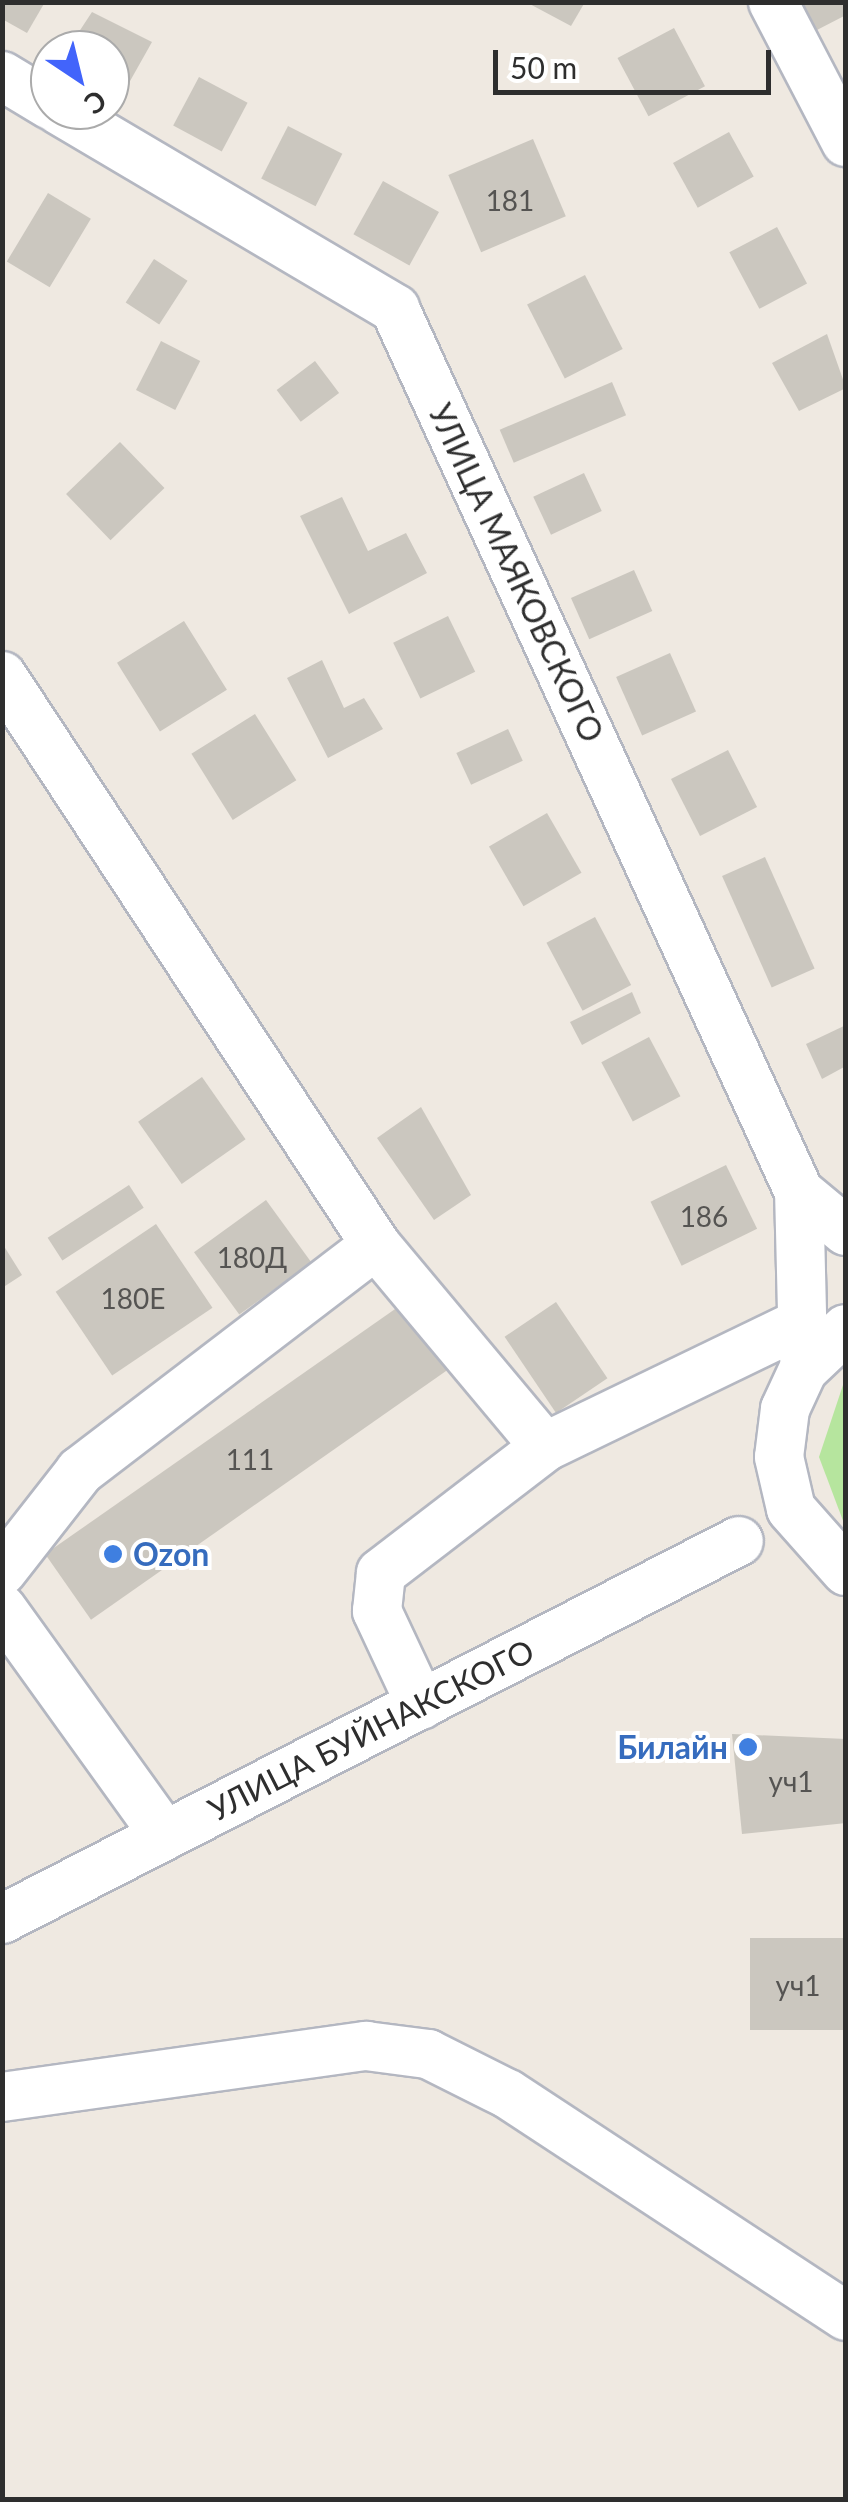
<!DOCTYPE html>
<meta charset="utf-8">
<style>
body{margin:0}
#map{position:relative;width:848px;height:2502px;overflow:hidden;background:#efe9e1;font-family:Lato,sans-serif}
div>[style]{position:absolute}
.green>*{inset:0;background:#b6e59e}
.building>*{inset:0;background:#cbc7bf;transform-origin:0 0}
.roads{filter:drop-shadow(2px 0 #b4b7c1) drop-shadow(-2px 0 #b4b7c1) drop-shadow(0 2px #b4b7c1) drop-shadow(0 -2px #b4b7c1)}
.minor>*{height:48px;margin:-24px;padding:0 24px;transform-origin:24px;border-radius:24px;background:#fff}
.dots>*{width:28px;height:28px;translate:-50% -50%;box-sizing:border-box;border:5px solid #fff;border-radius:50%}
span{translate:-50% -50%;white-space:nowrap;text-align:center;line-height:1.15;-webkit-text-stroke:8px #fff;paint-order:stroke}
.number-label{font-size:28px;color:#555452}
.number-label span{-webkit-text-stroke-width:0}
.street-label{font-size:32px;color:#2e2e2e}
.shop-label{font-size:32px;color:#366cbe;font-weight:700}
.left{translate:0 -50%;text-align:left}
.right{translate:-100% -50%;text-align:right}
.frame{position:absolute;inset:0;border:5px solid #2e2e2e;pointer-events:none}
.north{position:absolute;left:30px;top:30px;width:100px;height:100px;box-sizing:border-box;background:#fff;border:2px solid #ababab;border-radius:50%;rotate:145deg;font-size:28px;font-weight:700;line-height:40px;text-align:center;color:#2e2e2e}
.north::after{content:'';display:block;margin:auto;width:35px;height:45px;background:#4264fb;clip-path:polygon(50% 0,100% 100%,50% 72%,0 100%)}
.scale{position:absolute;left:493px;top:50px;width:278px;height:45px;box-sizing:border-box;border:5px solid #2e2e2e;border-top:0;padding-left:12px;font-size:30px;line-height:35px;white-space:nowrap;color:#2e2e2e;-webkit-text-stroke:8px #fff;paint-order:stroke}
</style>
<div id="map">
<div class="green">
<div style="clip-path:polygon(845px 1379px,845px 1526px,819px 1457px)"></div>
</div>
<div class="building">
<div style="clip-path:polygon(2px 2px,45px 2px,27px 33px,2px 19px)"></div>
<div style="clip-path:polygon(526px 2px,585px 2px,571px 26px)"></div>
<div style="clip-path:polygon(797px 2px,846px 2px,846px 15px,815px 31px)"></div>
<div style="clip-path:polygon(92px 12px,152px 42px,125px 90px,110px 83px,110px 50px,67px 50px)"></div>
<div style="left:674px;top:28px;width:66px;height:64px;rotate:62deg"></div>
<div style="left:199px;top:77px;width:55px;height:55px;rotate:28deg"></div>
<div style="left:288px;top:126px;width:61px;height:59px;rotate:27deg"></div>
<div style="left:729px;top:132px;width:51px;height:64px;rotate:61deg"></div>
<div style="left:533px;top:139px;width:84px;height:92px;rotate:67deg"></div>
<div style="left:383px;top:181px;width:64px;height:61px;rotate:29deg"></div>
<div style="left:48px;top:193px;width:50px;height:80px;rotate:31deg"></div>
<div style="left:777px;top:227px;width:64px;height:54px;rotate:62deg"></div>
<div style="left:154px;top:259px;width:40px;height:52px;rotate:33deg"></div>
<div style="left:585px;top:275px;width:83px;height:65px;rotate:63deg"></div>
<div style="clip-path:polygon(827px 334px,846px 388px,799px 411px,772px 363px)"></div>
<div style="left:161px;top:341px;width:44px;height:55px;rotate:27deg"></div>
<div style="left:315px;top:361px;width:40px;height:48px;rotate:53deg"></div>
<div style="left:612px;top:382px;width:36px;height:122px;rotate:67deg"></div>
<div style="left:120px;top:442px;width:64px;height:75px;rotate:46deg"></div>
<div style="left:584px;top:473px;width:42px;height:56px;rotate:65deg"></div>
<div style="clip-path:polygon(342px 497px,368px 551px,406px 533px,427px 573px,349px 614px,300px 516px)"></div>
<div style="left:634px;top:570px;width:45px;height:69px;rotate:66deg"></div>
<div style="left:448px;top:616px;width:62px;height:61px;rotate:64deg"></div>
<div style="left:184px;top:621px;width:81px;height:79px;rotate:58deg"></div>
<div style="left:670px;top:653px;width:64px;height:59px;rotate:66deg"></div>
<div style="clip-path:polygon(322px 660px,344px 708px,364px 698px,383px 729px,328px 758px,287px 678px)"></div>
<div style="left:255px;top:714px;width:78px;height:75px;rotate:58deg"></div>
<div style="left:508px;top:729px;width:35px;height:57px;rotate:65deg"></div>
<div style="left:728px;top:750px;width:64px;height:64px;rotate:63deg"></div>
<div style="left:547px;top:813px;width:69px;height:67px;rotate:60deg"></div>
<div style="left:765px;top:857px;width:122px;height:47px;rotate:66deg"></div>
<div style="left:595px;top:917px;width:77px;height:55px;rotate:62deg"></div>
<div style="clip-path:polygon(632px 992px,641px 1013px,582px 1045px,570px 1022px)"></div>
<div style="clip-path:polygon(846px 1025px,846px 1066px,822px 1079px,806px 1044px)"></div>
<div style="left:649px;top:1037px;width:67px;height:54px;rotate:62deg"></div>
<div style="left:202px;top:1077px;width:76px;height:78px;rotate:55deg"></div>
<div style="clip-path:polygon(421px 1107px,471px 1195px,434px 1220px,377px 1138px)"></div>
<div style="left:726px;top:1165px;width:71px;height:84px;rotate:64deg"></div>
<div style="left:129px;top:1185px;width:27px;height:97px;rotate:57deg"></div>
<div style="left:266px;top:1200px;width:77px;height:89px;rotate:54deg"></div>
<div style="left:156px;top:1224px;width:101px;height:121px;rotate:56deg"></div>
<div style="clip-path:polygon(2px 1243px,22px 1275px,2px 1288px)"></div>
<div style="left:408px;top:1300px;width:80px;height:443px;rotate:55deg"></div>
<div style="left:556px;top:1302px;width:92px;height:62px;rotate:56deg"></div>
<div style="clip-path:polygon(732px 1734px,846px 1739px,846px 1823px,742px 1834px)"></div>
<div style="left:846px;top:1938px;width:92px;height:96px;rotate:90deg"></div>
</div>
<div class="roads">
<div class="minor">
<div style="left:773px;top:2px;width:158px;rotate:62.5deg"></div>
<div style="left:2px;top:76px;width:56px;rotate:31.1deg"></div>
<div style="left:59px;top:110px;width:391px;rotate:30.6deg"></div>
<div style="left:395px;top:309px;width:971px;rotate:65.41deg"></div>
<div style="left:2px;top:676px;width:681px;rotate:56.68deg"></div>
<div style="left:376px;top:1245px;width:263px;rotate:50.1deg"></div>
<div style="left:846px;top:1329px;width:59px;rotate:136.4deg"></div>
<div style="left:803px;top:1370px;width:43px;rotate:114.8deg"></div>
<div style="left:785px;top:1409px;width:48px;rotate:97.1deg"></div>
<div style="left:779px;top:1457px;width:53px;rotate:77deg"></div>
<div style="left:791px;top:1509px;width:83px;rotate:48.4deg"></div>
<div style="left:803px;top:1353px;width:161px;rotate:-91.4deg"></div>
<div style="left:799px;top:1192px;width:61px;rotate:39.7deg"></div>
<div style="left:2px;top:1571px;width:127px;rotate:-52deg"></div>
<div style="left:80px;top:1471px;width:372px;rotate:-37.4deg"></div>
<div style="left:2px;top:1609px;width:279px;rotate:54.3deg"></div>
<div style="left:421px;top:1705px;width:104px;rotate:-115.1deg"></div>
<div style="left:377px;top:1611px;width:38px;rotate:-84deg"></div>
<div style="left:381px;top:1573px;width:207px;rotate:-37.5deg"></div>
<div style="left:545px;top:1447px;width:285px;rotate:-25.8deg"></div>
<div style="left:2px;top:1919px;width:828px;rotate:-27.15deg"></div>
<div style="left:2px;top:2097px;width:368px;rotate:-8deg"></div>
<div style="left:366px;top:2046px;width:63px;rotate:7.4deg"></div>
<div style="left:428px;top:2054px;width:89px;rotate:26.6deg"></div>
<div style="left:508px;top:2094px;width:404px;rotate:33.3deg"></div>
</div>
</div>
<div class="dots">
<div style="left:113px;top:1554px;background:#3f7fe0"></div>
<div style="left:748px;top:1747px;background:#3f7fe0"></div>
</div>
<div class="number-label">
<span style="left:510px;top:200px">181</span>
<span style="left:704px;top:1216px">186</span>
<span style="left:252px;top:1257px">180Д</span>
<span style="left:133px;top:1298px">180Е</span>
<span style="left:250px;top:1459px">111</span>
<span style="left:791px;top:1781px">уч1</span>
<span style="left:798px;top:1985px">уч1</span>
</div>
<div class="street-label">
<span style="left:516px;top:573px;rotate:65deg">УЛИЦА МАЯКОВСКОГО</span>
<span style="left:371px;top:1730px;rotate:-27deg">УЛИЦА БУЙНАКСКОГО</span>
</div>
<div class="shop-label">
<span class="left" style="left:133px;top:1554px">Ozon</span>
<span class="right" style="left:728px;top:1747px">Билайн</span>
</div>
<div class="frame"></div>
<div class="north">С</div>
<div class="scale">50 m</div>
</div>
